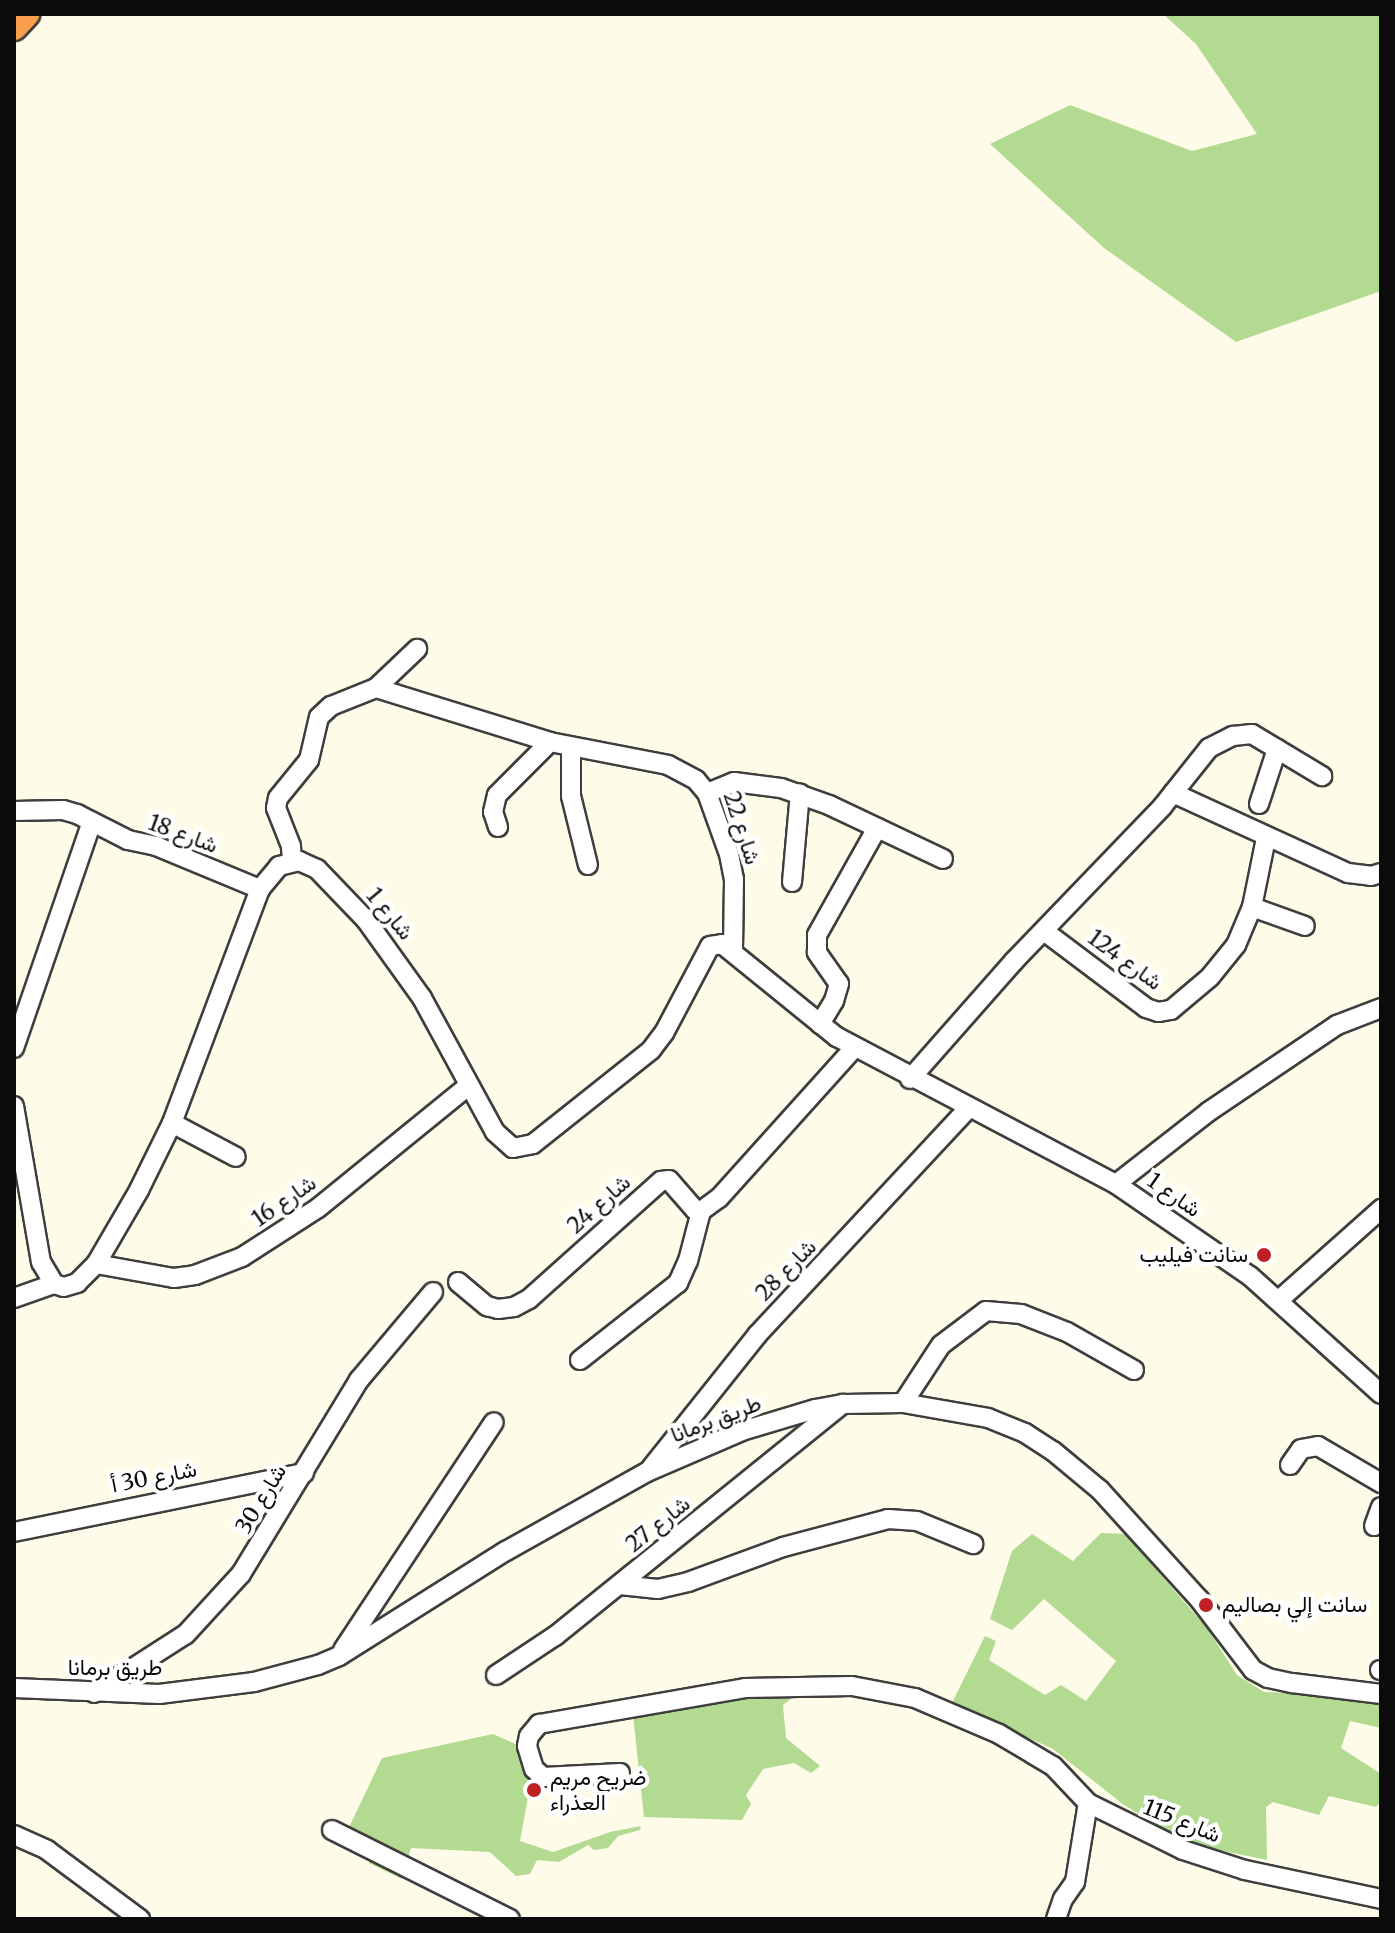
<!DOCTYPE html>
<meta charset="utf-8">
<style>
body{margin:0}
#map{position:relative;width:1395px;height:1933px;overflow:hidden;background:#fffbe9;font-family:Merriweather,Vazirmatn,serif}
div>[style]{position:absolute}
.forest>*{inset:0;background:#b2db91}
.roads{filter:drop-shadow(2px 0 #3e3e3e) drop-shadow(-2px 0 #3e3e3e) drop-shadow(0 2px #3e3e3e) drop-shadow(0 -2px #3e3e3e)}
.minor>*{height:18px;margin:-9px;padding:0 9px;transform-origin:9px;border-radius:9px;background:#fff}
.highway>*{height:26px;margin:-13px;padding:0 13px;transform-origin:13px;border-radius:13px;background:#f99e4d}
.dots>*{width:22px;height:22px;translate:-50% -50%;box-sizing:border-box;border:4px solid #fff;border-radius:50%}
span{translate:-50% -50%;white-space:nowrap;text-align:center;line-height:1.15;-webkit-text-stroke:8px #fff;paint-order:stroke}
.street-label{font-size:22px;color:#0b0b0b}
.poi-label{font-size:22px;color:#0b0b0b}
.right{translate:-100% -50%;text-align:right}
.left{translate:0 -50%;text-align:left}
.frame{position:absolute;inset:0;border:16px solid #0b0b0b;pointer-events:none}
</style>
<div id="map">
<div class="forest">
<div style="clip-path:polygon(1163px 14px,1381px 14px,1381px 291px,1236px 342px,1104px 248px,990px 144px,1070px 105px,1192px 151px,1257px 134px,1196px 44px)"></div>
<div style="clip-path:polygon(1101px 1533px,1125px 1534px,1207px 1628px,1237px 1675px,1264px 1692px,1364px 1696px,1381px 1705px,1381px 1728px,1350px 1721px,1341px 1748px,1381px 1774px,1381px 1801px,1376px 1807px,1329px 1796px,1319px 1815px,1273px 1802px,1266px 1807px,1267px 1860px,1189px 1844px,1124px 1805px,1053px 1749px,952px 1703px,985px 1636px,996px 1641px,989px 1660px,1045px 1695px,1061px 1685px,1086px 1701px,1116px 1661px,1044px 1599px,1012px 1630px,990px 1619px,1012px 1551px,1032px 1534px,1073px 1561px)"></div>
<div style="clip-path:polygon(795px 1686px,793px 1697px,783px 1705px,786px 1738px,820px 1766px,811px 1773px,794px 1763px,763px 1769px,746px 1795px,751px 1804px,742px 1820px,644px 1817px,633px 1715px)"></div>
<div style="clip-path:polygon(493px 1734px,536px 1753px,520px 1841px,553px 1852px,610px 1832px,641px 1826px,640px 1830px,618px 1836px,608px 1848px,594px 1850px,588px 1845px,559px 1862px,537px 1860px,530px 1874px,516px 1876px,490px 1852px,411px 1848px,402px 1879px,369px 1863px,370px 1854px,344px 1838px,382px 1758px)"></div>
</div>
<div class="roads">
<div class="minor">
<div style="left:376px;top:688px;width:182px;rotate:17.2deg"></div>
<div style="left:550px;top:742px;width:120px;rotate:11deg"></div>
<div style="left:668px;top:765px;width:32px;rotate:28deg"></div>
<div style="left:696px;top:780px;width:17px;rotate:50deg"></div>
<div style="left:707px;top:793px;width:65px;rotate:70.2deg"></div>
<div style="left:729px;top:854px;width:25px;rotate:79deg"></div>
<div style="left:734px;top:879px;width:71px;rotate:90.8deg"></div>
<div style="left:571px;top:747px;width:49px;rotate:90deg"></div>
<div style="left:571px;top:796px;width:71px;rotate:76.2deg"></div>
<div style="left:707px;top:793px;width:29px;rotate:-22deg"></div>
<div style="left:734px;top:782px;width:47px;rotate:7.3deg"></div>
<div style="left:781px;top:788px;width:51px;rotate:19.5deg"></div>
<div style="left:829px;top:805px;width:126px;rotate:25.3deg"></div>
<div style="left:1173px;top:793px;width:192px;rotate:24.6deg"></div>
<div style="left:1348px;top:873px;width:23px;rotate:7deg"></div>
<div style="left:1371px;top:876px;width:10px;rotate:-17deg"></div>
<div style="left:1259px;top:804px;width:58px;rotate:-71.9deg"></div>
<div style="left:14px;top:811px;width:49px;rotate:-1.2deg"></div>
<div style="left:63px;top:810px;width:15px;rotate:16deg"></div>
<div style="left:77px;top:814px;width:57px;rotate:27deg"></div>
<div style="left:128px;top:840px;width:29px;rotate:12deg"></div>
<div style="left:156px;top:846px;width:113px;rotate:22.5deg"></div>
<div style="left:498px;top:827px;width:16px;rotate:-108deg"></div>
<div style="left:493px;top:812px;width:17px;rotate:-77deg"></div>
<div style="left:497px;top:795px;width:75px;rotate:-45deg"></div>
<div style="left:292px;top:861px;width:15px;rotate:-94deg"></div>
<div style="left:291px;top:846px;width:41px;rotate:-111.5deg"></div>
<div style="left:276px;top:808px;width:10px;rotate:-79deg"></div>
<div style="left:278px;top:798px;width:49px;rotate:-50.8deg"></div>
<div style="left:309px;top:760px;width:44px;rotate:-76.9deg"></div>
<div style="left:319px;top:717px;width:16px;rotate:-43deg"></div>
<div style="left:331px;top:706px;width:48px;rotate:-21.8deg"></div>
<div style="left:376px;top:688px;width:57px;rotate:-43.6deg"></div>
<div style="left:792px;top:882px;width:89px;rotate:-84.9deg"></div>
<div style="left:1252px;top:907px;width:56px;rotate:19.7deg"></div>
<div style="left:1044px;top:931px;width:128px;rotate:37deg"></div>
<div style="left:1146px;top:1008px;width:13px;rotate:18deg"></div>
<div style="left:1158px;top:1012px;width:13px;rotate:-9deg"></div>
<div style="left:1171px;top:1010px;width:51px;rotate:-40.2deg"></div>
<div style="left:1210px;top:977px;width:41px;rotate:-50.9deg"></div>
<div style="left:1236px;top:945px;width:41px;rotate:-67.2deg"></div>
<div style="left:1252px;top:907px;width:70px;rotate:-78.5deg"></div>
<div style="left:820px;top:1024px;width:27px;rotate:-59deg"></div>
<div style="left:834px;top:1001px;width:18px;rotate:-74deg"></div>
<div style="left:839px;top:984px;width:39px;rotate:-125deg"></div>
<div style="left:817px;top:952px;width:17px;rotate:-90deg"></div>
<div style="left:817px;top:935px;width:123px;rotate:-60.7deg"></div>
<div style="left:14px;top:1048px;width:239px;rotate:-71deg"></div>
<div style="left:910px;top:1079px;width:157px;rotate:-48.6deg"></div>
<div style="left:1014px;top:961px;width:214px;rotate:-46.1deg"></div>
<div style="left:1162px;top:807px;width:75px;rotate:-51.5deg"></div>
<div style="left:1209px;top:748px;width:27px;rotate:-27deg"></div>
<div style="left:1233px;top:736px;width:19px;rotate:-6deg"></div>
<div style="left:1252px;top:734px;width:82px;rotate:31deg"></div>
<div style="left:14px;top:1106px;width:158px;rotate:80.2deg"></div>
<div style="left:41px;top:1262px;width:26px;rotate:59deg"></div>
<div style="left:54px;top:1284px;width:10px;rotate:17deg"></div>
<div style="left:64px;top:1287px;width:14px;rotate:-17deg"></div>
<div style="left:77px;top:1283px;width:27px;rotate:-45deg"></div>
<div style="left:96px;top:1264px;width:86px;rotate:-59.8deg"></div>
<div style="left:139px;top:1190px;width:75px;rotate:-63.8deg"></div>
<div style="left:172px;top:1123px;width:250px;rotate:-69.4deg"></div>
<div style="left:260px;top:889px;width:30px;rotate:-50deg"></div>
<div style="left:279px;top:866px;width:21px;rotate:-14deg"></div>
<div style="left:299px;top:861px;width:20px;rotate:24deg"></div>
<div style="left:317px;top:869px;width:71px;rotate:46.1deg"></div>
<div style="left:366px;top:920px;width:96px;rotate:54.3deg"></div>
<div style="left:422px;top:998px;width:153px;rotate:61.4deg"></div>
<div style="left:495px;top:1132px;width:24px;rotate:42deg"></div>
<div style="left:513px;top:1148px;width:20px;rotate:-11deg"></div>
<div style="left:533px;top:1144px;width:151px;rotate:-38.5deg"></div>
<div style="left:651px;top:1050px;width:21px;rotate:-53deg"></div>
<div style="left:664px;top:1033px;width:98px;rotate:-62.1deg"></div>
<div style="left:710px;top:946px;width:12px;rotate:-9deg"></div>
<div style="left:722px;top:944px;width:148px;rotate:39deg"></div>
<div style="left:837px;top:1037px;width:315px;rotate:27.8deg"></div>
<div style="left:1116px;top:1184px;width:163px;rotate:34.5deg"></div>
<div style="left:1250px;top:1276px;width:176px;rotate:42deg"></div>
<div style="left:172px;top:1123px;width:72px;rotate:28deg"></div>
<div style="left:1116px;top:1184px;width:117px;rotate:-38deg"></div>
<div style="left:1208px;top:1112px;width:156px;rotate:-34deg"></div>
<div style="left:1337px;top:1025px;width:47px;rotate:-21.1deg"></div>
<div style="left:96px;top:1264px;width:79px;rotate:10.2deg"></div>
<div style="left:174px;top:1278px;width:21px;rotate:-8deg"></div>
<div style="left:195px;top:1275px;width:50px;rotate:-21deg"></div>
<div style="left:242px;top:1257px;width:90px;rotate:-32.8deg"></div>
<div style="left:318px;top:1208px;width:193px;rotate:-39.1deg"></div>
<div style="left:458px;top:1282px;width:38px;rotate:40deg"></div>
<div style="left:487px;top:1306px;width:11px;rotate:15deg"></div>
<div style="left:498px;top:1309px;width:16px;rotate:-7deg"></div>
<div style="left:514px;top:1307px;width:17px;rotate:-28deg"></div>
<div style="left:529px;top:1299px;width:177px;rotate:-41.8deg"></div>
<div style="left:661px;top:1181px;width:8px;rotate:-7deg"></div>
<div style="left:669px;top:1180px;width:40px;rotate:49deg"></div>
<div style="left:695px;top:1210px;width:6px;rotate:9deg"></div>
<div style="left:701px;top:1211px;width:22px;rotate:-36deg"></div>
<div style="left:719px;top:1198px;width:203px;rotate:-48deg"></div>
<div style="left:14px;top:1298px;width:42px;rotate:-19.3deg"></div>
<div style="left:1279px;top:1300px;width:137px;rotate:-41.7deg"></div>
<div style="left:580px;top:1360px;width:125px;rotate:-38.2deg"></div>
<div style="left:678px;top:1283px;width:24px;rotate:-66deg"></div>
<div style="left:688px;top:1261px;width:52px;rotate:-75.4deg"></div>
<div style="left:903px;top:1403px;width:69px;rotate:-56.8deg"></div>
<div style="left:941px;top:1345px;width:56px;rotate:-37.1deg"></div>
<div style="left:986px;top:1311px;width:35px;rotate:5deg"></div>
<div style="left:1021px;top:1314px;width:49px;rotate:21.4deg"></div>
<div style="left:1067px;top:1332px;width:77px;rotate:29.6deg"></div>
<div style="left:1290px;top:1465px;width:19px;rotate:-55deg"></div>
<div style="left:1301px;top:1449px;width:17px;rotate:-10deg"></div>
<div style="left:1318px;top:1446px;width:73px;rotate:30.4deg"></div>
<div style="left:651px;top:1468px;width:170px;rotate:-51.4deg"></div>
<div style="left:757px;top:1335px;width:311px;rotate:-47deg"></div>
<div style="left:1374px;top:1526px;width:20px;rotate:-70deg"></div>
<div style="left:14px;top:1532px;width:296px;rotate:-11.5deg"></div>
<div style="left:620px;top:1585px;width:38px;rotate:6deg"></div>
<div style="left:658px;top:1589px;width:31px;rotate:-13deg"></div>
<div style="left:688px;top:1582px;width:101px;rotate:-20.2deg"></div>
<div style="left:783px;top:1547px;width:109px;rotate:-14.9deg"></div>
<div style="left:888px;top:1519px;width:29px;rotate:4deg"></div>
<div style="left:917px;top:1521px;width:61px;rotate:22.3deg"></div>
<div style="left:343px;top:1650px;width:273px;rotate:-56.5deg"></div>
<div style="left:1380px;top:1670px;width:1px"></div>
<div style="left:496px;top:1675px;width:71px;rotate:-33.5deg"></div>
<div style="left:555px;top:1636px;width:370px;rotate:-38.9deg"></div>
<div style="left:14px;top:1688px;width:145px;rotate:2.4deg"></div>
<div style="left:159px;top:1694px;width:96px;rotate:-7.2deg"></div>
<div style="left:254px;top:1682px;width:66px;rotate:-14.9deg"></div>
<div style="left:318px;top:1665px;width:23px;rotate:-23deg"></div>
<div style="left:339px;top:1656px;width:197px;rotate:-32.2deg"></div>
<div style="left:506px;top:1551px;width:162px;rotate:-29.3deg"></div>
<div style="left:647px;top:1472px;width:103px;rotate:-23.3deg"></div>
<div style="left:742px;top:1431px;width:76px;rotate:-16.8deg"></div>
<div style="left:815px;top:1409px;width:29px;rotate:-10deg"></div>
<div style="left:844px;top:1404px;width:59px;rotate:-1deg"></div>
<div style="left:903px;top:1403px;width:86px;rotate:10deg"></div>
<div style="left:988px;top:1418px;width:40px;rotate:22deg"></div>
<div style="left:1025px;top:1433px;width:33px;rotate:33deg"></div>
<div style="left:1053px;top:1451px;width:61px;rotate:39.7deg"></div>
<div style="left:1100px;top:1490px;width:147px;rotate:47.8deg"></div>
<div style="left:1199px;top:1599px;width:89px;rotate:52.7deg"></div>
<div style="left:1253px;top:1670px;width:17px;rotate:28deg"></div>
<div style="left:1268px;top:1678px;width:25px;rotate:12deg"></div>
<div style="left:1292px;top:1683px;width:90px;rotate:7deg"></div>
<div style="left:94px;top:1693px;width:109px;rotate:-32.7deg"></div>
<div style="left:186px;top:1634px;width:81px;rotate:-47.5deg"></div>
<div style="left:241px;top:1574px;width:227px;rotate:-58.7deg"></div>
<div style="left:359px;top:1380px;width:115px;rotate:-49.9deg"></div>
<div style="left:620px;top:1773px;width:77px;rotate:177deg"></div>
<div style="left:543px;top:1777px;width:12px;rotate:-138deg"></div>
<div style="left:534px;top:1769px;width:24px;rotate:-107deg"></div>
<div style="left:527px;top:1746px;width:10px;rotate:-79deg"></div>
<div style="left:529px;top:1736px;width:16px;rotate:-50deg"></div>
<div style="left:539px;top:1724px;width:209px;rotate:-9.9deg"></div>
<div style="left:745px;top:1688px;width:107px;rotate:-1.1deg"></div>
<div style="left:852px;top:1686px;width:64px;rotate:10.8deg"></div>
<div style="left:915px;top:1698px;width:91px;rotate:23.2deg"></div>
<div style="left:999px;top:1734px;width:63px;rotate:30.7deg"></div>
<div style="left:1053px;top:1766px;width:51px;rotate:46.6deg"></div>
<div style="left:332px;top:1830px;width:199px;rotate:26.6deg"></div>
<div style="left:14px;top:1835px;width:36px;rotate:24deg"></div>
<div style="left:47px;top:1850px;width:116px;rotate:36.6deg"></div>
<div style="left:1056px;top:1919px;width:21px;rotate:-71deg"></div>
<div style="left:1063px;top:1899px;width:21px;rotate:-55deg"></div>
<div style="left:1075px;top:1882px;width:80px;rotate:-80.7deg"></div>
<div style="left:1088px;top:1803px;width:106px;rotate:26.3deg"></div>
<div style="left:1183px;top:1850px;width:65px;rotate:17.9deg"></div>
<div style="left:1245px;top:1870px;width:139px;rotate:12deg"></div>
</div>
<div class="highway">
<div style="left:14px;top:27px;width:18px;rotate:-47deg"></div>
</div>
</div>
<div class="dots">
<div style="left:1264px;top:1255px;background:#be2026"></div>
<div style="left:1206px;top:1605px;background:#be2026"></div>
<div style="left:534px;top:1790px;background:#be2026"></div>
</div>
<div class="street-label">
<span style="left:742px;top:828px;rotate:72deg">شارع 22</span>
<span style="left:183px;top:834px;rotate:20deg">شارع 18</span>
<span style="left:390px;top:914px;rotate:50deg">شارع 1</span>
<span style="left:1125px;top:960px;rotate:36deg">شارع 124</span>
<span style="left:1174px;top:1195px;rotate:35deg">شارع 1</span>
<span style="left:284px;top:1201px;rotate:-35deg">شارع 16</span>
<span style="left:599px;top:1204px;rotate:-42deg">شارع 24</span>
<span style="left:786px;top:1270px;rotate:-46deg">شارع 28</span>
<span style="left:716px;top:1419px;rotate:-21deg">طريق برمانا</span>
<span style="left:154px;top:1477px;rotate:-11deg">شارع 30 أ</span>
<span style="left:261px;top:1499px;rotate:-59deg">شارع 30</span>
<span style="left:658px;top:1524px;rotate:-39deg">شارع 27</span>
<span style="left:115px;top:1668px">طريق برمانا</span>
<span style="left:1182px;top:1821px;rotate:22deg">شارع 115</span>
</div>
<div class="poi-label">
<span class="right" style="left:1248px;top:1255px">سانت فيليب</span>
<span class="left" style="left:1222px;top:1605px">سانت إلي بصاليم</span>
<span class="left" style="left:550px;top:1790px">ضريح مريم<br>العذراء</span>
</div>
<div class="frame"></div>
</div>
